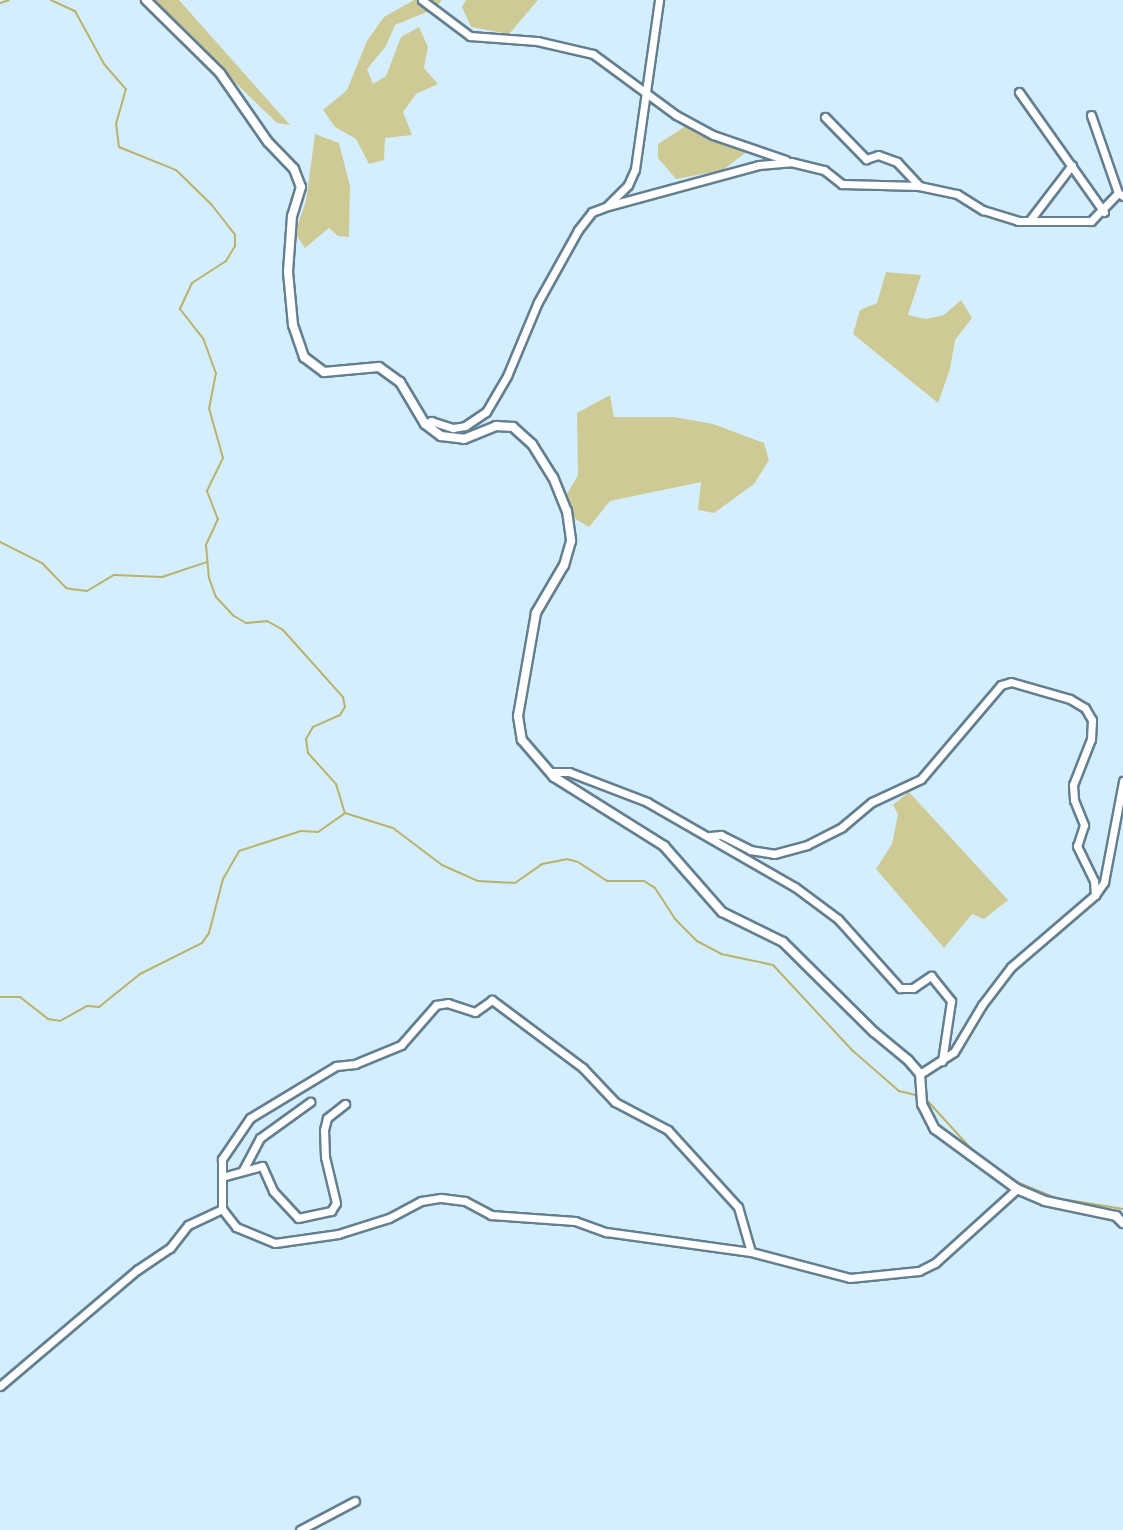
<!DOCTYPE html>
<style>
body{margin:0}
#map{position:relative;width:1123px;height:1530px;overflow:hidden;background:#d5eefd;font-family:"Archivo Narrow",sans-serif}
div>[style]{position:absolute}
.green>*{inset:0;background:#ceca96}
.stream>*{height:2px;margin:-1px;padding:0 1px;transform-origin:1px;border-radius:1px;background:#b9b26b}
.roads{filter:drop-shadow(2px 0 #637f90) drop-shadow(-2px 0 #637f90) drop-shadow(0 2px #637f90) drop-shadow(0 -2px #637f90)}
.minor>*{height:7px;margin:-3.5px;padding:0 3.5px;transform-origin:3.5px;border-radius:3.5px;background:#fff}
.tertiary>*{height:8px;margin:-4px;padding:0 4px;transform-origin:4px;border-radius:4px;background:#fff}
span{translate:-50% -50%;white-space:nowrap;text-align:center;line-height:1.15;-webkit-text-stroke:4.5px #d5eefd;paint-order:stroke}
</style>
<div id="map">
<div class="green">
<div style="clip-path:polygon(150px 0,179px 0,290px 125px,277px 123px)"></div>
<div style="clip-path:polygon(414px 0,442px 0,434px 9px,395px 25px,386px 46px,367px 69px,373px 84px,386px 76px,401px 37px,419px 27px,428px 47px,424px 68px,438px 84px,416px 94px,403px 112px,412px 135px,385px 138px,384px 160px,369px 164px,356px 139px,335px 127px,323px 110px,347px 90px,367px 41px,384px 17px)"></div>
<div style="clip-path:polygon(466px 0,538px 0,509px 34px,471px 27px,462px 7px)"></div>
<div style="clip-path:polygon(689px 124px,749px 150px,723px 170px,676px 179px,658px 158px,658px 144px)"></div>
<div style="clip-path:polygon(315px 134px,339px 143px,350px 186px,349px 237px,338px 236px,329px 228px,305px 248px,295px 233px,306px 201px)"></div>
<div style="clip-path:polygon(886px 272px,921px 275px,908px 315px,926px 319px,944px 315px,961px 300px,972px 318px,955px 340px,950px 369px,938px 403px,853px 334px,860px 310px,877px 303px)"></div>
<div style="clip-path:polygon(610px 395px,614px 417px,674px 417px,713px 424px,764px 443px,769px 460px,754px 484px,714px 513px,698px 510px,701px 482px,610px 501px,589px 527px,574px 518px,566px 496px,578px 475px,577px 413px)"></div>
<div style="clip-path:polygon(909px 792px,1008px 900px,984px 919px,972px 914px,944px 948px,876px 869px,892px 844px,898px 814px,893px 805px)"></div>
</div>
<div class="stream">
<div style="left:51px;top:0;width:26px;rotate:25deg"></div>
<div style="left:75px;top:11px;width:60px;rotate:61.3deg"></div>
<div style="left:104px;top:64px;width:33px;rotate:49deg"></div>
<div style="left:126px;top:89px;width:35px;rotate:106deg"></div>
<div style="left:116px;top:123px;width:24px;rotate:83deg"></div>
<div style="left:119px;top:147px;width:61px;rotate:22deg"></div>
<div style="left:176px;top:170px;width:49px;rotate:44.2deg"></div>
<div style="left:211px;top:204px;width:39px;rotate:52deg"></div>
<div style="left:235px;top:235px;width:11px;rotate:90deg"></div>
<div style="left:235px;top:246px;width:17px;rotate:121deg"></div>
<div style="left:226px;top:261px;width:40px;rotate:147.1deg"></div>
<div style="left:192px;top:283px;width:29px;rotate:115deg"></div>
<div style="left:180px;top:309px;width:37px;rotate:52deg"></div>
<div style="left:203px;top:338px;width:37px;rotate:70deg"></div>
<div style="left:216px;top:373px;width:36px;rotate:101deg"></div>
<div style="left:209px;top:408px;width:52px;rotate:74.4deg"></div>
<div style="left:223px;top:458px;width:37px;rotate:116deg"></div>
<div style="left:207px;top:491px;width:30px;rotate:69deg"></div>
<div style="left:218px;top:519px;width:29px;rotate:115deg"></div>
<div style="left:206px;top:545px;width:33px;rotate:85deg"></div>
<div style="left:209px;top:578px;width:20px;rotate:70deg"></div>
<div style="left:216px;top:597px;width:26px;rotate:47deg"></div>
<div style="left:234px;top:616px;width:14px;rotate:30deg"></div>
<div style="left:246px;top:623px;width:21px;rotate:-5deg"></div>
<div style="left:267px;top:621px;width:18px;rotate:29deg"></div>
<div style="left:283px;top:630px;width:90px;rotate:48.2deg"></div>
<div style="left:343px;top:697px;width:10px;rotate:79deg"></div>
<div style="left:345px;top:707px;width:9px;rotate:122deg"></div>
<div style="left:340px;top:715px;width:30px;rotate:156deg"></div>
<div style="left:313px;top:727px;width:14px;rotate:120deg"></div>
<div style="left:306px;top:739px;width:14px;rotate:82deg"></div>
<div style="left:308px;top:753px;width:42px;rotate:47.9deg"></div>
<div style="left:336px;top:784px;width:30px;rotate:73deg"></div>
<div style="left:0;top:3px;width:9px;rotate:-18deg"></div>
<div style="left:0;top:542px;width:47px;rotate:26.6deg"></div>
<div style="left:42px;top:563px;width:35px;rotate:46deg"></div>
<div style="left:66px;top:588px;width:5px;rotate:11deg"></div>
<div style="left:71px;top:589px;width:16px;rotate:7deg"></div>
<div style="left:87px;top:591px;width:31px;rotate:-31deg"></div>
<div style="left:114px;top:575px;width:48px;rotate:2.4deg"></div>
<div style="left:162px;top:577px;width:47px;rotate:-18.4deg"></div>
<div style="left:0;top:997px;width:20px"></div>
<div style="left:20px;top:997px;width:36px;rotate:38deg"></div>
<div style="left:48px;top:1019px;width:12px;rotate:9deg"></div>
<div style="left:60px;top:1021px;width:31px;rotate:-29deg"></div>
<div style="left:87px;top:1006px;width:12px;rotate:5deg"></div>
<div style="left:99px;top:1007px;width:53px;rotate:-38.8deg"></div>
<div style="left:140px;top:974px;width:69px;rotate:-26.6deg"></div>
<div style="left:202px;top:943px;width:12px;rotate:-55deg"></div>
<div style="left:209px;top:933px;width:56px;rotate:-75.5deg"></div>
<div style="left:223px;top:879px;width:32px;rotate:-60deg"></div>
<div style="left:239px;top:851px;width:65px;rotate:-17.9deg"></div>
<div style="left:301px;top:831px;width:17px;rotate:3deg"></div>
<div style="left:318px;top:832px;width:33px;rotate:-35deg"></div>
<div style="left:345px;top:813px;width:50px;rotate:17.4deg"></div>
<div style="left:393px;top:828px;width:61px;rotate:37.1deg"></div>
<div style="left:442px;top:865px;width:39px;rotate:24deg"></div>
<div style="left:478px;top:881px;width:37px;rotate:3deg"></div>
<div style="left:515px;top:883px;width:33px;rotate:-35deg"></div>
<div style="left:542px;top:864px;width:25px;rotate:-11deg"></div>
<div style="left:567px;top:859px;width:11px;rotate:15deg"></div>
<div style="left:578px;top:862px;width:35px;rotate:33deg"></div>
<div style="left:607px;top:881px;width:37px"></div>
<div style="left:644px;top:881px;width:13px;rotate:32deg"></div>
<div style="left:655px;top:888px;width:37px;rotate:57deg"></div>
<div style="left:675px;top:919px;width:31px;rotate:45deg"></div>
<div style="left:697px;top:941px;width:27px;rotate:28deg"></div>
<div style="left:721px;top:954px;width:53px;rotate:11.9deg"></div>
<div style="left:773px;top:965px;width:117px;rotate:47.1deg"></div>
<div style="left:853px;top:1051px;width:61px;rotate:41deg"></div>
<div style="left:899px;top:1091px;width:21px;rotate:14deg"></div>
<div style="left:924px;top:1097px;width:76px;rotate:47.7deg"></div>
<div style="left:975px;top:1153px;width:53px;rotate:34.3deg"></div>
<div style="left:1019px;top:1183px;width:40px;rotate:22deg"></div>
<div style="left:1056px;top:1198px;width:68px;rotate:9.3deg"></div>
</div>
<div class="roads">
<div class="minor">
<div style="left:422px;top:0;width:60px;rotate:36.9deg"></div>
<div style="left:470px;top:36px;width:67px;rotate:4.3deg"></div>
<div style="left:537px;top:41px;width:57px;rotate:13.1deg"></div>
<div style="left:593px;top:54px;width:103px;rotate:36.3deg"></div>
<div style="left:676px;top:115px;width:42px;rotate:28.4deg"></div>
<div style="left:713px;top:135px;width:77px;rotate:18.9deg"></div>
<div style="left:1019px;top:92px;width:147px;rotate:54.7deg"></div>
<div style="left:1091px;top:115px;width:83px;rotate:70.9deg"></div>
<div style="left:825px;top:117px;width:59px;rotate:45.7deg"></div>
<div style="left:866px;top:159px;width:13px;rotate:-18deg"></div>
<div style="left:878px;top:155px;width:20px;rotate:20deg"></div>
<div style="left:897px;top:162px;width:33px;rotate:47deg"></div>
<div style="left:608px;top:205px;width:28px;rotate:-45deg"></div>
<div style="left:628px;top:185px;width:17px;rotate:-66deg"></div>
<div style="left:635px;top:169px;width:171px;rotate:-81.9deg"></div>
<div style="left:1030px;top:220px;width:69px;rotate:-52.6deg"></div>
<div style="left:425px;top:424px;width:7px;rotate:-27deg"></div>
<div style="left:431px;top:421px;width:23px;rotate:18deg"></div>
<div style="left:453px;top:428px;width:12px;rotate:-9deg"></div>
<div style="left:465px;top:426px;width:25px;rotate:-34deg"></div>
<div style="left:486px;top:412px;width:42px;rotate:-59.7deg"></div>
<div style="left:507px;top:376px;width:80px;rotate:-67.3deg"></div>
<div style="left:538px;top:302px;width:82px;rotate:-60.9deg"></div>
<div style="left:578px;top:230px;width:23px;rotate:-52deg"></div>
<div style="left:592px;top:212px;width:17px;rotate:-21deg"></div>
<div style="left:608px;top:206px;width:156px;rotate:-15.2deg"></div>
<div style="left:759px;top:165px;width:32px;rotate:-5deg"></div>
<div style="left:791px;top:162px;width:34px;rotate:14deg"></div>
<div style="left:824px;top:170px;width:23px;rotate:38deg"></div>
<div style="left:842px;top:184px;width:77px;rotate:1.5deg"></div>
<div style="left:919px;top:186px;width:39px;rotate:12deg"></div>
<div style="left:957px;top:194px;width:31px;rotate:32deg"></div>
<div style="left:983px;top:210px;width:37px;rotate:17deg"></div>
<div style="left:1018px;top:221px;width:73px"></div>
<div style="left:1091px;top:221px;width:39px;rotate:-46deg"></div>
<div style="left:1118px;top:193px;width:6px;rotate:31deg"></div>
<div style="left:550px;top:772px;width:19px"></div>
<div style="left:569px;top:772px;width:84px;rotate:21deg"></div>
<div style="left:647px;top:802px;width:171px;rotate:29.9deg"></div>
<div style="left:795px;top:887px;width:54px;rotate:36.7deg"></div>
<div style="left:838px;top:919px;width:93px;rotate:48.1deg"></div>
<div style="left:900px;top:988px;width:13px"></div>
<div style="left:913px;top:988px;width:22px;rotate:-34deg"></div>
<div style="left:931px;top:976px;width:32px;rotate:51deg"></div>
<div style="left:951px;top:1001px;width:61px;rotate:98.5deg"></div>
<div style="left:710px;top:836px;width:11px;rotate:-5deg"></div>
<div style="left:721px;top:835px;width:33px;rotate:27deg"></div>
<div style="left:750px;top:850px;width:24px;rotate:9deg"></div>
<div style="left:774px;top:854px;width:34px;rotate:-15deg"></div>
<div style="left:807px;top:845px;width:39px;rotate:-27deg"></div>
<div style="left:842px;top:827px;width:39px;rotate:-40deg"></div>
<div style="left:872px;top:802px;width:54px;rotate:-25.1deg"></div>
<div style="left:921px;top:779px;width:123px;rotate:-49.6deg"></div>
<div style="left:1001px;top:685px;width:10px;rotate:-17deg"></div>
<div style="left:1011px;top:682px;width:61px;rotate:16.1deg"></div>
<div style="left:1070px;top:699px;width:17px;rotate:31deg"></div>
<div style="left:1085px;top:708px;width:14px;rotate:60deg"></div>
<div style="left:1092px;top:720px;width:19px;rotate:93deg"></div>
<div style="left:1091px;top:739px;width:49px;rotate:111.4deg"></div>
<div style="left:1073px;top:785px;width:15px;rotate:86deg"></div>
<div style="left:1074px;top:800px;width:27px;rotate:68deg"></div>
<div style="left:1084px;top:825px;width:22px;rotate:108deg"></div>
<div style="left:1077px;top:846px;width:39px;rotate:64deg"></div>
<div style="left:1094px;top:881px;width:14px;rotate:86deg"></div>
<div style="left:920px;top:1074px;width:40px;rotate:-32.9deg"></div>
<div style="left:954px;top:1052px;width:55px;rotate:-59.2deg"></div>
<div style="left:982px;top:1005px;width:48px;rotate:-52.7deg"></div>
<div style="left:1011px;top:967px;width:111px;rotate:-40.6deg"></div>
<div style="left:1095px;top:895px;width:16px;rotate:-55deg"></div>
<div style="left:1104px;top:882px;width:103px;rotate:-79.3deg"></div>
<div style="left:243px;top:1170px;width:36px;rotate:-62deg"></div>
<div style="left:260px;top:1138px;width:62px;rotate:-35.8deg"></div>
<div style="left:222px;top:1177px;width:41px;rotate:-15.4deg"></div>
<div style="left:262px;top:1166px;width:27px;rotate:66deg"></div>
<div style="left:273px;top:1191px;width:37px;rotate:47deg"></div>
<div style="left:298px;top:1218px;width:34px;rotate:-12deg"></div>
<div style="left:331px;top:1211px;width:9px;rotate:-58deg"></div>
<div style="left:336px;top:1203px;width:47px;rotate:-103.4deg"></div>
<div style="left:325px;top:1157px;width:27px;rotate:-92deg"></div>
<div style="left:324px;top:1130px;width:12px;rotate:-76deg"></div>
<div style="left:327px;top:1118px;width:23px;rotate:-38deg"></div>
<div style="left:751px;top:1252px;width:47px;rotate:-106.1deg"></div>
<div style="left:738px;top:1207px;width:104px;rotate:-132.3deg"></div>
<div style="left:668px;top:1130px;width:60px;rotate:-152.2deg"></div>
<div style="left:615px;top:1102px;width:47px;rotate:-133.3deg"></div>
<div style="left:583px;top:1068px;width:114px;rotate:-143.2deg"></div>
<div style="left:492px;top:1000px;width:21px;rotate:145deg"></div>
<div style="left:475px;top:1012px;width:28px;rotate:-162deg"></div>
<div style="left:448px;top:1003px;width:12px;rotate:171deg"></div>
<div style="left:436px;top:1005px;width:53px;rotate:131.2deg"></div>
<div style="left:401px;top:1045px;width:50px;rotate:157.6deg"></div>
<div style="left:355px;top:1064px;width:19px;rotate:174deg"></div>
<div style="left:336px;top:1066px;width:100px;rotate:148.8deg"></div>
<div style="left:250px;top:1118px;width:50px;rotate:124.3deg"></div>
<div style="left:222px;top:1159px;width:50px;rotate:90deg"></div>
<div style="left:222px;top:1209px;width:23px;rotate:52deg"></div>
<div style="left:236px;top:1227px;width:42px;rotate:22.3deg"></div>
<div style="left:275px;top:1243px;width:64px;rotate:-8.1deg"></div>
<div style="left:338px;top:1234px;width:53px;rotate:-17.4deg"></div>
<div style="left:389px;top:1218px;width:36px;rotate:-28deg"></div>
<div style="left:421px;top:1201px;width:20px;rotate:-9deg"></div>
<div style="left:441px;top:1198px;width:24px;rotate:7deg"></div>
<div style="left:465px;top:1201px;width:30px;rotate:28deg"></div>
<div style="left:491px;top:1215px;width:84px;rotate:4.1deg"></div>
<div style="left:575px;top:1221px;width:33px;rotate:20deg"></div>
<div style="left:606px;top:1232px;width:146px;rotate:7.9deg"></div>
<div style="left:751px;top:1252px;width:102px;rotate:14.7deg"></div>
<div style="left:850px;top:1278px;width:69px;rotate:-5.8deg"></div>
<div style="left:919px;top:1271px;width:18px;rotate:-27deg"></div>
<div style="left:935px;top:1263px;width:110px;rotate:-42.1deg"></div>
<div style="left:0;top:1386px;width:180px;rotate:-40.3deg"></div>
<div style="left:137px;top:1270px;width:40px;rotate:-34deg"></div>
<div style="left:170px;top:1248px;width:29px;rotate:-52deg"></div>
<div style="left:188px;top:1225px;width:38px;rotate:-25deg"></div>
<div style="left:300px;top:1530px;width:62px;rotate:-27.8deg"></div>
</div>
<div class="tertiary">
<div style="left:146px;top:0;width:104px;rotate:44.6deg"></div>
<div style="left:220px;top:73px;width:84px;rotate:55.2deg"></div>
<div style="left:268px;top:142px;width:37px;rotate:46deg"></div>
<div style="left:294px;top:169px;width:19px;rotate:69deg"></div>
<div style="left:301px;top:187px;width:30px;rotate:107deg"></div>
<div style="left:292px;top:216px;width:56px;rotate:94.1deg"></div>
<div style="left:288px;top:272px;width:53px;rotate:84.6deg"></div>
<div style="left:293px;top:325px;width:34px;rotate:71deg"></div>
<div style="left:304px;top:357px;width:25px;rotate:37deg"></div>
<div style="left:324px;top:372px;width:55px;rotate:-5.2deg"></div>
<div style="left:379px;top:367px;width:26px;rotate:36deg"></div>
<div style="left:400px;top:382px;width:49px;rotate:59.2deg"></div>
<div style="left:425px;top:424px;width:20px;rotate:37deg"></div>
<div style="left:441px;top:436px;width:23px;rotate:7deg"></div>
<div style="left:464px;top:439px;width:35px;rotate:-22deg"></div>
<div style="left:496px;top:426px;width:17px;rotate:3deg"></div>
<div style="left:513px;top:427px;width:25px;rotate:42deg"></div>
<div style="left:532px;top:444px;width:39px;rotate:58deg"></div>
<div style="left:553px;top:477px;width:37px;rotate:68deg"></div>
<div style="left:567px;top:511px;width:30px;rotate:82deg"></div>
<div style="left:571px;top:541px;width:25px;rotate:106deg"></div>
<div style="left:564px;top:565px;width:56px;rotate:120.3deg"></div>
<div style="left:536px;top:613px;width:105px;rotate:99.9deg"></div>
<div style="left:518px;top:716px;width:24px;rotate:81deg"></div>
<div style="left:522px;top:740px;width:49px;rotate:49.1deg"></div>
<div style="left:554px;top:777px;width:130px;rotate:32.1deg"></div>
<div style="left:664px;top:846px;width:88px;rotate:48.7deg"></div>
<div style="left:722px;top:912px;width:68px;rotate:26.2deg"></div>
<div style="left:783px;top:942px;width:128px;rotate:44.7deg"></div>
<div style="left:874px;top:1032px;width:44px;rotate:39.5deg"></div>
<div style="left:908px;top:1060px;width:18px;rotate:49deg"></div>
<div style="left:920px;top:1074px;width:30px;rotate:86deg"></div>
<div style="left:922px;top:1104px;width:28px;rotate:63deg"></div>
<div style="left:935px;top:1129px;width:102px;rotate:36.2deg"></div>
<div style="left:1017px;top:1189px;width:30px;rotate:23deg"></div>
<div style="left:1045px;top:1201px;width:73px;rotate:11.9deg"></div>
<div style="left:1116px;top:1216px;width:10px;rotate:45deg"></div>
</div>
</div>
</div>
